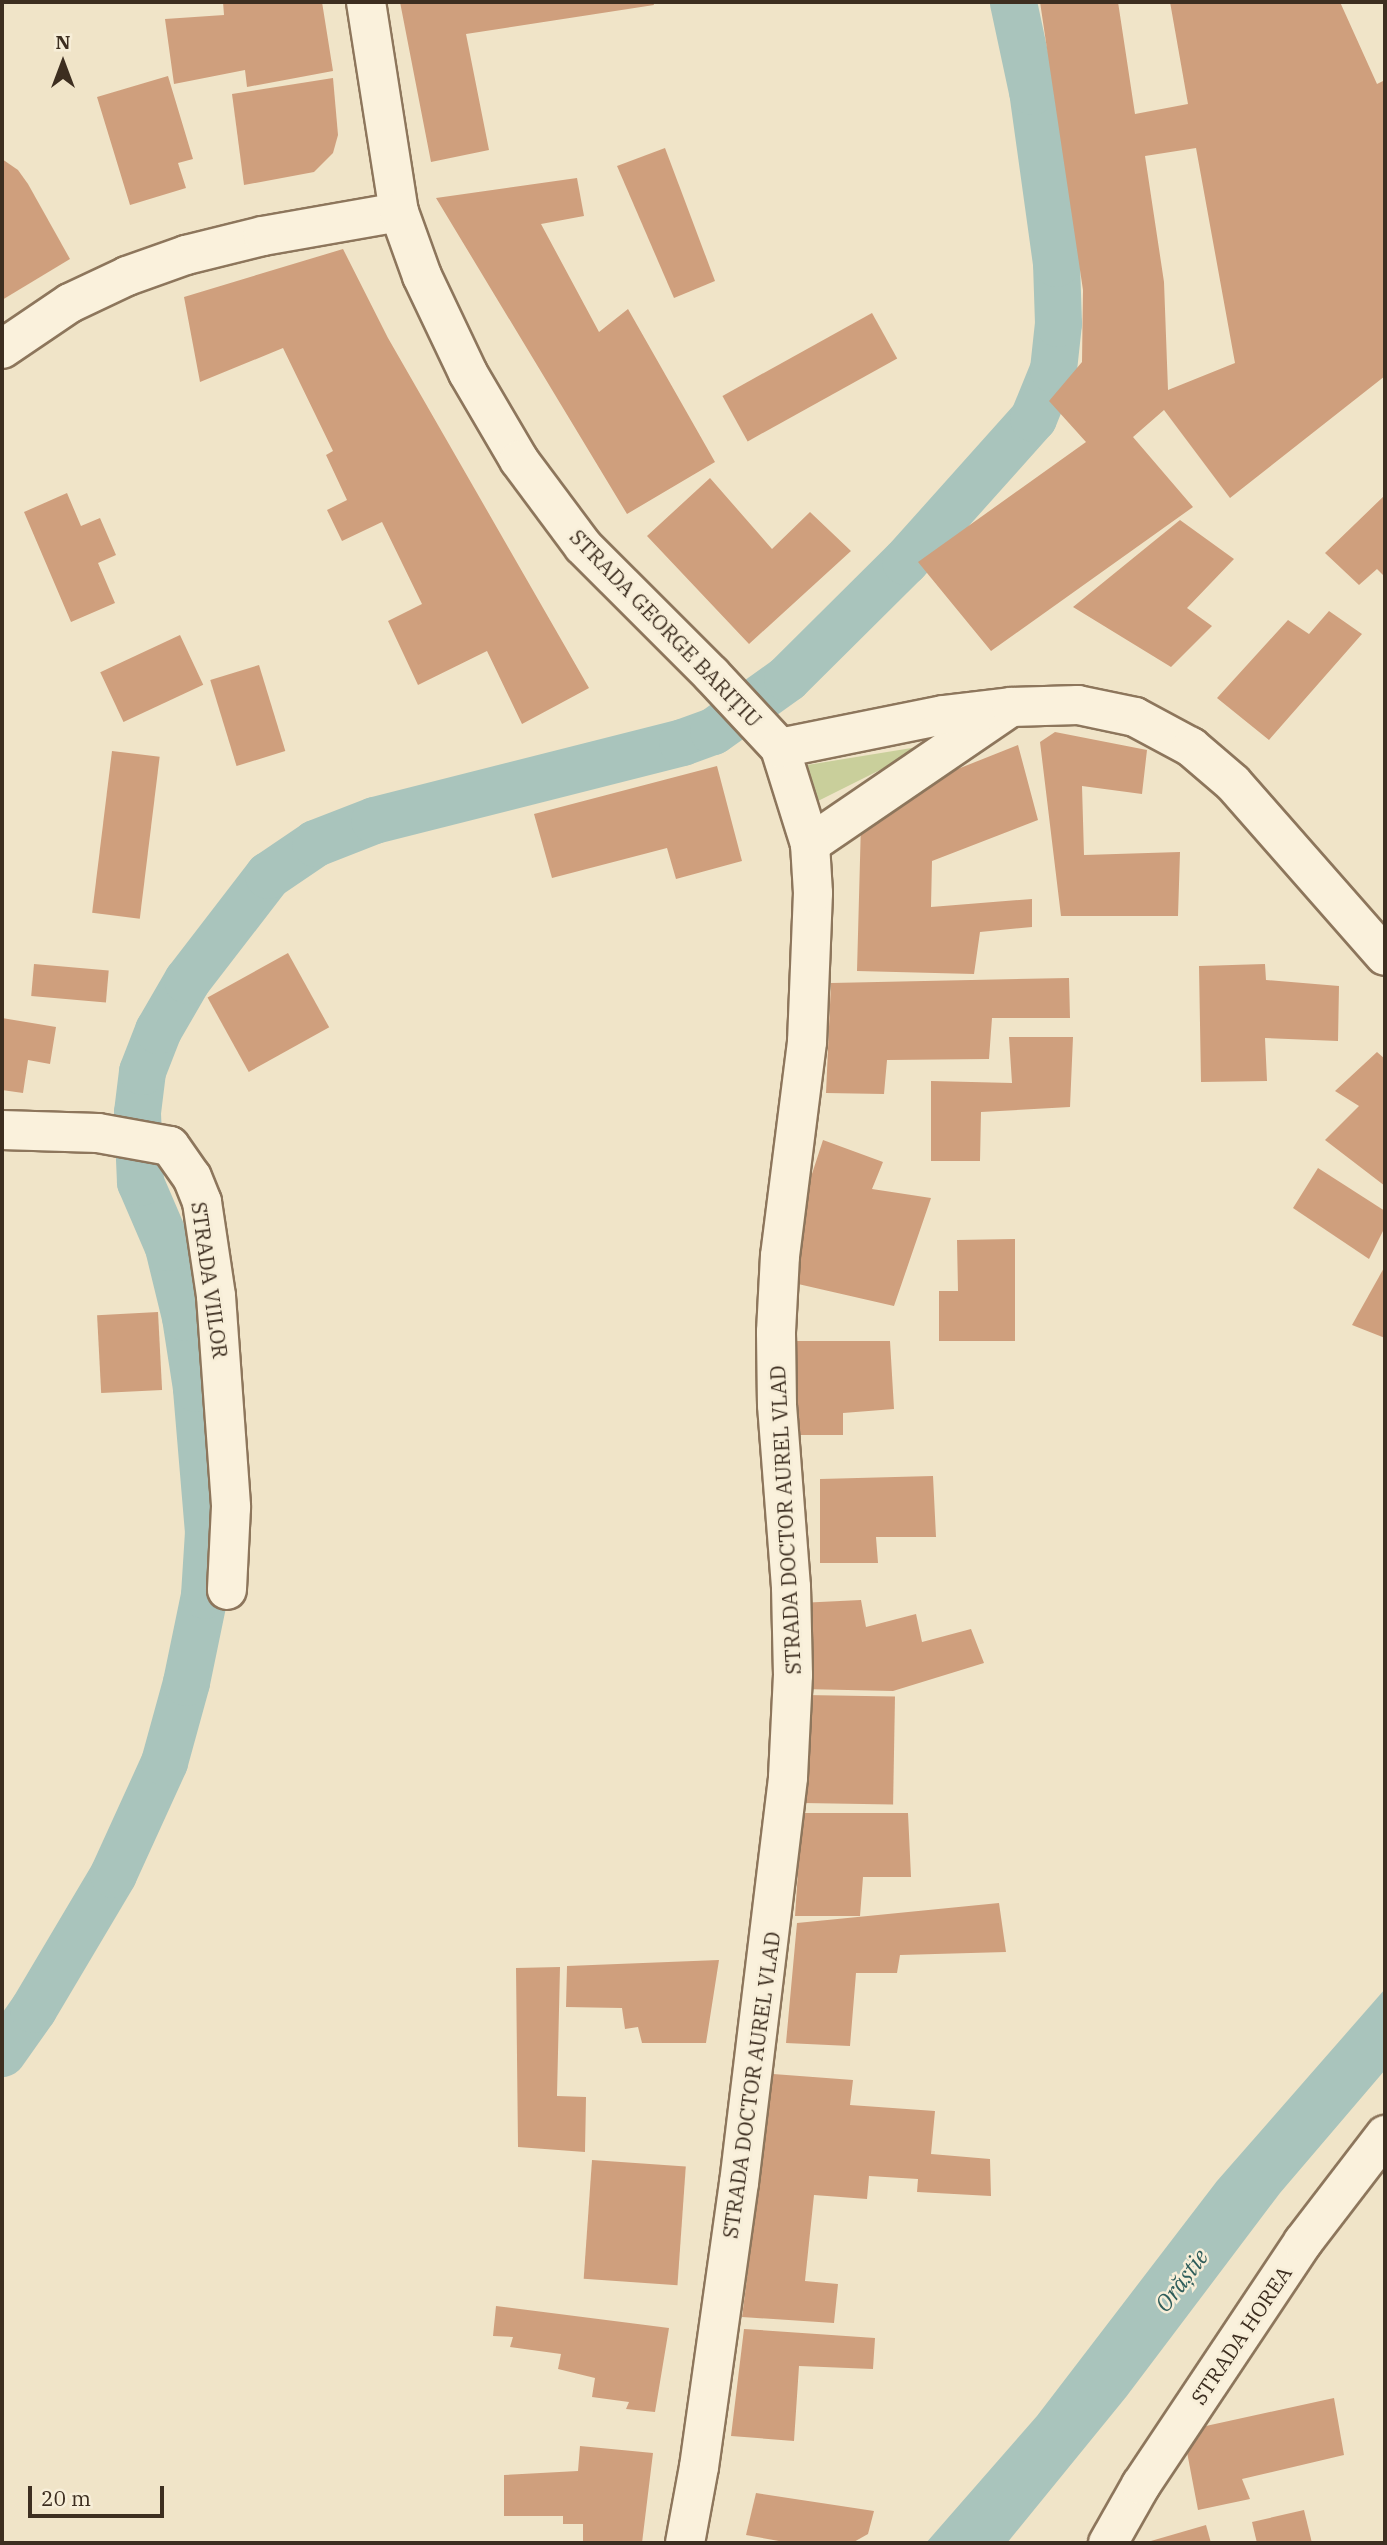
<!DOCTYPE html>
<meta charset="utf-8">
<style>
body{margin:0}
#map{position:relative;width:1387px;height:2545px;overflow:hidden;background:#f0e4c8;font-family:"IBM Plex Serif",serif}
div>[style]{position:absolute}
.green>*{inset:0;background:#c9cf9b}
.water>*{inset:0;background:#a9c4bc}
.canal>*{height:47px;margin:-23.5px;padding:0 23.5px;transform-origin:23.5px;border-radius:23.5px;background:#a9c4bc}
.building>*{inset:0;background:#cf9f7d;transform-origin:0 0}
.roads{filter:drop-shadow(2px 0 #8d765c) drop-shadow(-2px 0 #8d765c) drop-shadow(0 2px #8d765c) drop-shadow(0 -2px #8d765c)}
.street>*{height:38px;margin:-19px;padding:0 19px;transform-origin:19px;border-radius:19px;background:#faf1dc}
.secondary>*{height:38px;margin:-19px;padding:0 19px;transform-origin:19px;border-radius:19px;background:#faf1dc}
span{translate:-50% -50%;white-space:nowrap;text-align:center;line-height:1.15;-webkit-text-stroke:5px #f7eed8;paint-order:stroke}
.street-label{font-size:21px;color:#3d2e20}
.water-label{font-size:23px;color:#2f5d5a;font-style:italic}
.frame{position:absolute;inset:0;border:4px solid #3d2e20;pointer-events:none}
.north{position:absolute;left:28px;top:28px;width:70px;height:70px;-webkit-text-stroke:5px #f7eed8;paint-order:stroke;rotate:0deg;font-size:19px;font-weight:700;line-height:28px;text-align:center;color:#3d2e20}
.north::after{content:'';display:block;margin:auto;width:24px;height:32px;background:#3d2e20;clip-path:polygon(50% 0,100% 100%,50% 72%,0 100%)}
.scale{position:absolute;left:28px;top:2486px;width:136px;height:32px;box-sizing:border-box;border:4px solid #3d2e20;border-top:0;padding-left:9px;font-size:21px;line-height:24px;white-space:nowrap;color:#3d2e20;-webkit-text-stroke:5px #f7eed8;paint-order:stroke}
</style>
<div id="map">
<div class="green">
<div style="clip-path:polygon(930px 745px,810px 805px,795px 767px)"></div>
</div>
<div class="water">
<div style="clip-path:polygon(1385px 1989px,1385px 2070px,1280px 2193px,1126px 2397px,1007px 2543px,926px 2543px,1037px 2416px,1217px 2181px)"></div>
</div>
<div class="canal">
<div style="left:2px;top:2053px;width:54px;rotate:-54.8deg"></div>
<div style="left:33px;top:2009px;width:157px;rotate:-59.3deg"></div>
<div style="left:113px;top:1874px;width:123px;rotate:-65.5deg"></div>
<div style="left:164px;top:1762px;width:83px;rotate:-74.6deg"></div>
<div style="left:186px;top:1682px;width:89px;rotate:-78.3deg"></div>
<div style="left:204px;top:1595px;width:63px;rotate:-86.4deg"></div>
<div style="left:208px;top:1532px;width:144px;rotate:-94.8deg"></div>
<div style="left:196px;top:1388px;width:72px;rotate:-98.8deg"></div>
<div style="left:185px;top:1317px;width:72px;rotate:-103.7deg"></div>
<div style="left:168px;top:1247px;width:71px;rotate:-113.3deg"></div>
<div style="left:140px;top:1182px;width:70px;rotate:-92.5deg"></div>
<div style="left:137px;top:1112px;width:41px;rotate:-83deg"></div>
<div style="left:142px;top:1071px;width:44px;rotate:-68.7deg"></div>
<div style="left:158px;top:1030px;width:58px;rotate:-59.9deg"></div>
<div style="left:187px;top:980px;width:133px;rotate:-52.4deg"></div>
<div style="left:268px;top:875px;width:57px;rotate:-34.2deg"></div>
<div style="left:315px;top:843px;width:63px;rotate:-21.3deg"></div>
<div style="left:374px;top:820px;width:318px;rotate:-14.2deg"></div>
<div style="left:682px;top:742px;width:33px;rotate:-20deg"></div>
<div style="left:713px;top:731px;width:91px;rotate:-35.6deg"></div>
<div style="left:787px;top:678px;width:166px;rotate:-44.8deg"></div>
<div style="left:905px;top:561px;width:192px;rotate:-48.2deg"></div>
<div style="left:1033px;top:418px;width:53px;rotate:-67.8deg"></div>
<div style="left:1053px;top:369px;width:46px;rotate:-83.8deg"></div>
<div style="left:1058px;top:323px;width:60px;rotate:-91.9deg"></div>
<div style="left:1056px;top:263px;width:174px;rotate:-97.9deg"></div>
<div style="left:1032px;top:91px;width:91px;rotate:-102.1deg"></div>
</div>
<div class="building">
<div style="clip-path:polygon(223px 2px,322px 2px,333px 71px,247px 87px,245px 70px,174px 84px,165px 19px,224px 15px)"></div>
<div style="clip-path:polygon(400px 2px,653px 2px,654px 5px,466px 34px,489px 150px,431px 162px)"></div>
<div style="clip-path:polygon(evenodd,1040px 2px,1118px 2px,1135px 114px,1188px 104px,1170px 2px,1340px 2px,1377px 84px,1385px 80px,1385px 376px,1230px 498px,1164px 410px,1133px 437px,1193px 507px,991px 651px,918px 562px,1086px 442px,1049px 401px,1082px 362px,1083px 290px,1040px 2px,1196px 148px,1235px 363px,1168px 390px,1164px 282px,1145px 156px,1196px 148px)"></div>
<div style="clip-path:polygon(168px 76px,193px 159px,178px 163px,186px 188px,130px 205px,97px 97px)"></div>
<div style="clip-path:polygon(333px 78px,338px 135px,333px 153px,314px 172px,244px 185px,232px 94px)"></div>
<div style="clip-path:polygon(665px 148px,715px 281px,674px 298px,617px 166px)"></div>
<div style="clip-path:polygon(2px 159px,18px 170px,28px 184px,70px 259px,2px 300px)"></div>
<div style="clip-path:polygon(577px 178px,584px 216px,541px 224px,599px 332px,628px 309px,715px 462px,627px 514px,436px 198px)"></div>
<div style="clip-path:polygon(343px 249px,388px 338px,589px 688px,522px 724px,487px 651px,418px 685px,388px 621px,422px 604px,382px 522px,342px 541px,327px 510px,347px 500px,326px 455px,333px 451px,283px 348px,200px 382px,184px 297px)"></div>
<div style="left:872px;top:313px;width:52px;height:171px;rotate:61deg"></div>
<div style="clip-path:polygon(710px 478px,772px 549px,810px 512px,851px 551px,749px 644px,647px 536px)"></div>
<div style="clip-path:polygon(67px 493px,81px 526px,100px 518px,116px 555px,98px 563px,115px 603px,71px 622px,24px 512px)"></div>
<div style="clip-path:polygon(1385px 495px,1385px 577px,1377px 569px,1359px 585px,1325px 553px)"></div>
<div style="clip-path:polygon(1180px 520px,1234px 559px,1187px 608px,1212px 626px,1171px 667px,1073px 607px)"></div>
<div style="clip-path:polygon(1329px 611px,1362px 634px,1269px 740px,1217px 698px,1288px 620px,1309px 634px)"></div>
<div style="left:180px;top:635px;width:55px;height:88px;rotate:65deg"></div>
<div style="left:259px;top:665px;width:90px;height:51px;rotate:73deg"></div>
<div style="clip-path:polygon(1055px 732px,1147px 750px,1142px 794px,1082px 786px,1084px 855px,1180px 852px,1178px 916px,1061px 916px,1040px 742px)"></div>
<div style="clip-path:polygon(1018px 745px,1038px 820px,932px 861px,931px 907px,1032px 899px,1032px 927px,980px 932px,974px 974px,857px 971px,861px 823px,930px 780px)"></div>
<div style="left:112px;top:751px;width:48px;height:163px;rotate:7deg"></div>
<div style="clip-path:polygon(717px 766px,742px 861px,676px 879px,667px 848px,552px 878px,534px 814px)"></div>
<div style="left:288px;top:953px;width:85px;height:92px;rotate:61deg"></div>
<div style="left:34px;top:964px;width:75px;height:32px;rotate:5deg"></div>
<div style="clip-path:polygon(1265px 964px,1266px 980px,1339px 986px,1338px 1041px,1265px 1038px,1267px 1081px,1201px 1082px,1199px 966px)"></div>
<div style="clip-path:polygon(1069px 978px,1070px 1018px,992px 1018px,989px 1059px,887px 1060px,884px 1094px,826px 1093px,831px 983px)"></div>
<div style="clip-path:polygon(2px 1018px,56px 1027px,50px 1064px,28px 1060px,23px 1093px,2px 1090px)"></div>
<div style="clip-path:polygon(1009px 1037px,1073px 1037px,1070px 1107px,981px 1112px,980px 1161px,931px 1161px,931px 1081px,1012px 1083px)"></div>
<div style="clip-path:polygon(1377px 1052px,1385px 1059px,1385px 1186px,1325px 1140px,1359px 1106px,1335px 1091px)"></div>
<div style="clip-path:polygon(823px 1140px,883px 1162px,872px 1189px,931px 1198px,894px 1306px,785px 1281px,797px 1220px)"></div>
<div style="clip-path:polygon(1318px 1168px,1385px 1211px,1385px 1227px,1369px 1259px,1293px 1208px)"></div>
<div style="clip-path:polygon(1015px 1239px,1015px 1341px,939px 1341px,939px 1291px,958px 1291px,957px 1240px)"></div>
<div style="clip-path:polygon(1385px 1266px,1385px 1338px,1352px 1325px)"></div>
<div style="left:158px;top:1312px;width:78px;height:61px;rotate:87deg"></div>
<div style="clip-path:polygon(783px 1341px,890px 1341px,894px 1409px,843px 1413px,843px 1435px,783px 1435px)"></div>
<div style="clip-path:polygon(933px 1476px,936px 1537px,876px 1537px,878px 1563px,820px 1563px,820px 1479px)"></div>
<div style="clip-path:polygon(861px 1600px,866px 1627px,916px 1614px,922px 1642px,971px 1629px,984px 1663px,893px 1691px,802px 1689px,799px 1603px)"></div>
<div style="left:805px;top:1695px;width:90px;height:108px;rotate:1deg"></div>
<div style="clip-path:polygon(802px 1813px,908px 1813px,911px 1877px,863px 1877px,860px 1916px,795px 1916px)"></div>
<div style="clip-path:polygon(999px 1903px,1006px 1952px,900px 1955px,897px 1973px,856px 1973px,850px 2046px,786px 2043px,797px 1923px)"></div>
<div style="clip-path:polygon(719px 1960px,706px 2043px,642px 2043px,638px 2027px,625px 2029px,622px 2008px,566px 2007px,567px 1966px)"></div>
<div style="clip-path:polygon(560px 1967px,557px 2096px,586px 2097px,585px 2152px,518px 2147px,516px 1968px)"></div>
<div style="clip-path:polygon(773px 2074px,853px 2080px,850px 2105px,935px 2111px,931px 2154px,990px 2159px,991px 2196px,917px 2192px,918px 2179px,869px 2176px,867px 2199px,814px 2195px,805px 2281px,838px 2284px,834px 2323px,742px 2317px)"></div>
<div style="left:592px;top:2160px;width:94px;height:119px;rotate:4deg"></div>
<div style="clip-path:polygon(496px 2306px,669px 2328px,655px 2412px,626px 2409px,629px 2402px,592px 2397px,595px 2378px,558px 2369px,561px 2354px,510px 2347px,513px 2337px,493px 2336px)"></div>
<div style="clip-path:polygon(744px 2329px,875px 2338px,873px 2369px,799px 2366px,794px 2441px,731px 2436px)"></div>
<div style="clip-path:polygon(1334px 2398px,1344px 2455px,1242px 2479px,1250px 2499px,1198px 2510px,1183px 2431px)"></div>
<div style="clip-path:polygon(580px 2446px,653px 2453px,642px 2543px,583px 2543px,583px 2524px,563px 2524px,563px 2516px,504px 2516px,504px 2475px,578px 2471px)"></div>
<div style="clip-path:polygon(756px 2493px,874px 2511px,868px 2534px,852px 2543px,790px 2543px,746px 2535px)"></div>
<div style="clip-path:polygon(1304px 2510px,1312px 2543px,1257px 2543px,1252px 2522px)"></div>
<div style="clip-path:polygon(1206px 2525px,1211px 2543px,1144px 2543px)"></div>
</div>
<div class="roads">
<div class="street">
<div style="left:2px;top:349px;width:82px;rotate:-34.1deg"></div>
<div style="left:70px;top:303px;width:63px;rotate:-25.3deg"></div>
<div style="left:127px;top:276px;width:63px;rotate:-19.6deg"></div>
<div style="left:186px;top:255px;width:79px;rotate:-13.9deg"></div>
<div style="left:263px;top:236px;width:138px;rotate:-10deg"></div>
<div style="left:810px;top:844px;width:243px;rotate:-34.3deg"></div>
<div style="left:2px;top:1130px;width:96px;rotate:1.8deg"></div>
<div style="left:98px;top:1133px;width:73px;rotate:10.2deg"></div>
<div style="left:170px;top:1146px;width:38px;rotate:55deg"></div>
<div style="left:192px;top:1177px;width:27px;rotate:68deg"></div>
<div style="left:202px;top:1202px;width:95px;rotate:81.5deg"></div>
<div style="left:216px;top:1296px;width:212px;rotate:85.9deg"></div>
<div style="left:231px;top:1507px;width:83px;rotate:92.8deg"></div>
<div style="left:685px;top:2543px;width:77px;rotate:-79.6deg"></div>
<div style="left:699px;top:2467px;width:287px;rotate:-82deg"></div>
<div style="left:739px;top:2183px;width:409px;rotate:-83.1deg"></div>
<div style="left:788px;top:1777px;width:102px;rotate:-87.2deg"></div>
<div style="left:793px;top:1675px;width:88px;rotate:-91.3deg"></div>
<div style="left:791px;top:1587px;width:183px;rotate:-94.4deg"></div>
<div style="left:777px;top:1405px;width:73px;rotate:-90.8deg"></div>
<div style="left:776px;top:1332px;width:76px;rotate:-87deg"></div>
<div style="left:780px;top:1256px;width:216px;rotate:-82.8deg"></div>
<div style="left:807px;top:1042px;width:149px;rotate:-87.7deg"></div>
<div style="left:813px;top:893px;width:49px;rotate:-93.5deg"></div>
<div style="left:810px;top:844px;width:101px;rotate:-107.4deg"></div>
<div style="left:1108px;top:2543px;width:67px;rotate:-60.4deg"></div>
<div style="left:1141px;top:2485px;width:292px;rotate:-56.3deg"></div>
<div style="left:1303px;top:2242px;width:135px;rotate:-52.5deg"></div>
</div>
<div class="secondary">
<div style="left:366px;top:2px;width:213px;rotate:81.1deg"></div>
<div style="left:399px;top:212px;width:68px;rotate:70.2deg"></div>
<div style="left:422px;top:276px;width:107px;rotate:64.6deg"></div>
<div style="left:468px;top:373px;width:101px;rotate:59.6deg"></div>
<div style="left:519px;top:460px;width:107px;rotate:53.3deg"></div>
<div style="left:583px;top:546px;width:181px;rotate:45deg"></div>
<div style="left:711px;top:674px;width:101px;rotate:47deg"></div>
<div style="left:780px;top:748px;width:166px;rotate:-11.4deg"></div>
<div style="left:943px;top:715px;width:68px;rotate:-6.7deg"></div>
<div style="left:1011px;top:707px;width:67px;rotate:-1.7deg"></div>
<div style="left:1078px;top:705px;width:58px;rotate:11.9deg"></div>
<div style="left:1135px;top:717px;width:64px;rotate:28.2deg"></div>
<div style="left:1191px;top:747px;width:55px;rotate:40.6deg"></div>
<div style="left:1233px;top:783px;width:230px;rotate:48.7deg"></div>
</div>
</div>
<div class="street-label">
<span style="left:666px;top:628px;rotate:46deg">STRADA GEORGE BARIȚIU</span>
<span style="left:210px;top:1280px;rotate:82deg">STRADA VIILOR</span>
<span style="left:785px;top:1520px;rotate:-93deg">STRADA DOCTOR AUREL VLAD</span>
<span style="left:751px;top:2085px;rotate:-82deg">STRADA DOCTOR AUREL VLAD</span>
<span style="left:1241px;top:2335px;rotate:-56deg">STRADA HOREA</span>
</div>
<div class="water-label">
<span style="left:1181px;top:2280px;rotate:-53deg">Orăștie</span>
</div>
<div class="frame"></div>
<div class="north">N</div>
<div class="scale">20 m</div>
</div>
